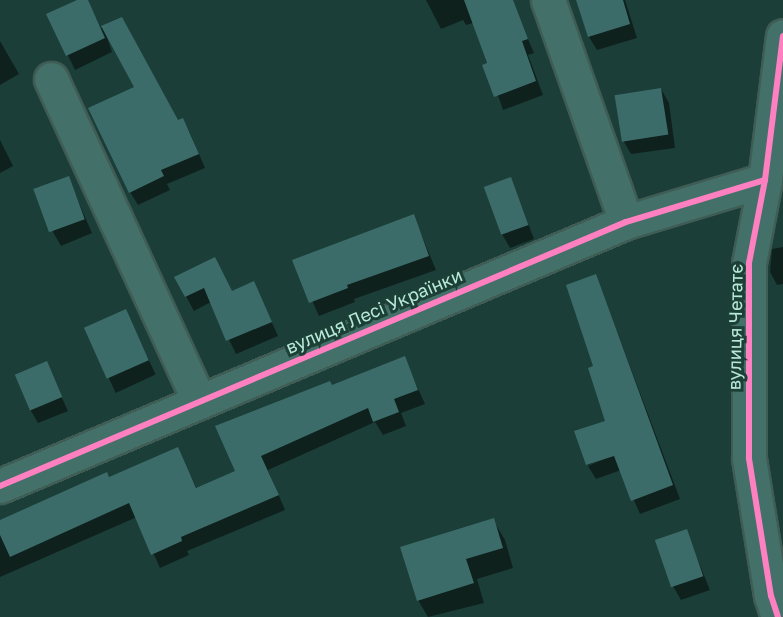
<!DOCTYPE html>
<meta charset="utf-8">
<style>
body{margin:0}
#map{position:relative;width:783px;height:617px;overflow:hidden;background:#1c3e38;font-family:"Golos Text",sans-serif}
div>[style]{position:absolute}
.shadow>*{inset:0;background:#0007;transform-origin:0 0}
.building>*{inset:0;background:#3c6c6a;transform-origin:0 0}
.roads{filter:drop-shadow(2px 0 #3f5c55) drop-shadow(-2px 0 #3f5c55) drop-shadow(0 2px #3f5c55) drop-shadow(0 -2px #3f5c55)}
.minor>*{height:33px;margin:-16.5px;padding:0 16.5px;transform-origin:16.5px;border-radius:16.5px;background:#437068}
.cycleway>*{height:6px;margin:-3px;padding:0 3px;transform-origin:3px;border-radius:3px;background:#ff80c0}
span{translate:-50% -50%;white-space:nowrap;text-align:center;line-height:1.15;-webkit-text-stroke:6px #1c3f36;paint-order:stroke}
.street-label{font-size:18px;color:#b8e9db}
</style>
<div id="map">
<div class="shadow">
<div style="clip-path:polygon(80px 0,87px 0,101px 28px,122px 19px,177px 122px,183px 120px,190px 133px,205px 168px,167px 184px,170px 190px,138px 205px,130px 192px,136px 87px,104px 29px,112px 52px,75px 70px,48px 15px)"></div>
<div style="clip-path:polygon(426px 0,511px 0,534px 53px,528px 55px,543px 95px,503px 110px,473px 23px,466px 25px,463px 20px,441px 29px)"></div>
<div style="clip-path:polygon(580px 0,625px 0,637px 38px,597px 50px,589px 37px)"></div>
<div style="clip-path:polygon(0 41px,19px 74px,0 85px)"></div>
<div style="clip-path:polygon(661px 89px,669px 103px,675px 148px,631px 154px,623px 140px)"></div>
<div style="clip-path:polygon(0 140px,13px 166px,0 173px)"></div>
<div style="clip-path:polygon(68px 178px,92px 233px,61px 246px,53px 232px)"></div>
<div style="clip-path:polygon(511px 179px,534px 239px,510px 248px,502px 234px)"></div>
<div style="clip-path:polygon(413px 215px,436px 270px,354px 299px,355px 302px,319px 316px,294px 261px)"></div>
<div style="clip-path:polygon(783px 247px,783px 284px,777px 285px,770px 272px,772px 249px)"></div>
<div style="clip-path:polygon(596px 276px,680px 499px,640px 514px,621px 470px,596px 479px,588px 466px,620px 452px,588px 465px,576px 432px,607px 421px,595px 367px)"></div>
<div style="clip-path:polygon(176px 278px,232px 292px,254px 283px,278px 336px,236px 354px,211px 302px,194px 311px)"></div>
<div style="left:126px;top:311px;width:70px;height:44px;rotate:65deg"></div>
<div style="clip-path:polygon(404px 358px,425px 404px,401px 413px,406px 426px,383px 435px,375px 422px,268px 470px,285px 510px,187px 551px,189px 555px,160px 568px,137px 517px,0 577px,0 522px,177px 449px,197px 489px,237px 472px,332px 387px)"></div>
<div style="clip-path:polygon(46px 363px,68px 411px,38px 423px,30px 409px)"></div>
<div style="clip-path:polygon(493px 520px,505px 540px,513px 568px,477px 579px,484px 603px,428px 617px,418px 600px)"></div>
<div style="clip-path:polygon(686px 531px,710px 590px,681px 600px,673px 586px)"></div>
</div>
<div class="building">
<div style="clip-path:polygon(77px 0,88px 0,105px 38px,66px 56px,46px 14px)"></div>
<div style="clip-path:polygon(464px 0,513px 0,528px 39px,522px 41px,536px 81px,494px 97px,482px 65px,487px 63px)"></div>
<div style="clip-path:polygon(576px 0,623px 0,630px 24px,588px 37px)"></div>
<div style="clip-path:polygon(122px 17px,178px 120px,183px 118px,199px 154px,161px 170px,164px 176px,129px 193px,88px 108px,134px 87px,101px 26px)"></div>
<div style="left:661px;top:88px;width:47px;height:47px;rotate:81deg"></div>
<div style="left:69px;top:176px;width:46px;height:38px;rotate:70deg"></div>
<div style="left:511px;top:177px;width:51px;height:29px;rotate:70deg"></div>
<div style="clip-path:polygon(414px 214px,429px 256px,347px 285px,348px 288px,309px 303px,292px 260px)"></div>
<div style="clip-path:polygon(215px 257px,232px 291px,254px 281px,272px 322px,226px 341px,204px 288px,185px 297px,174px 277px)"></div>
<div style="clip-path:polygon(596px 274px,673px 485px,631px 501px,614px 456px,586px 465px,574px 431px,605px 421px,588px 368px,593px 366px,566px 285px)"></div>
<div style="left:126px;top:309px;width:56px;height:46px;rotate:66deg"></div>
<div style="clip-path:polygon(405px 356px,418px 390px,394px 399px,399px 412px,373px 422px,368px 408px,261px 456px,279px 495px,181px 537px,182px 541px,151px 555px,129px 503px,10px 557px,0 535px,0 520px,107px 472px,109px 477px,178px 447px,196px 488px,235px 471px,215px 426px,330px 381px,332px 385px)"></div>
<div style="left:47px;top:361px;width:39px;height:35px;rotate:67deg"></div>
<div style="clip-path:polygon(494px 518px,503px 548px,466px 559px,474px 583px,417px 601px,400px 547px)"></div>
<div style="left:687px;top:529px;width:50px;height:34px;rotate:71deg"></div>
</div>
<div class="roads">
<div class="minor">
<div style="left:548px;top:0;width:235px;rotate:70.6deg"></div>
<div style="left:51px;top:79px;width:354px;rotate:65.3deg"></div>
<div style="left:0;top:486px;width:679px;rotate:-22.87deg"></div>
<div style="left:626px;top:222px;width:145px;rotate:-16.8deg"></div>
<div style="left:778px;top:617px;width:22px;rotate:-108deg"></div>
<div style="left:771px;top:596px;width:140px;rotate:-99.1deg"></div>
<div style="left:749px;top:458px;width:195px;rotate:-90deg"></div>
<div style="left:749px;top:263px;width:85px;rotate:-79.1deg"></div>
<div style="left:765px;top:180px;width:145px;rotate:-82.9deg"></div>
</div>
</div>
<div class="cycleway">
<div style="left:0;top:486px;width:679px;rotate:-22.87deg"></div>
<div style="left:626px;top:222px;width:145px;rotate:-16.8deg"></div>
<div style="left:778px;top:617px;width:22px;rotate:-108deg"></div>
<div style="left:771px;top:596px;width:140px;rotate:-99.1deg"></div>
<div style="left:749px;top:458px;width:195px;rotate:-90deg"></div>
<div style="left:749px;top:263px;width:85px;rotate:-79.1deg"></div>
<div style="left:765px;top:180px;width:145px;rotate:-82.9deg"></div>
</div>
<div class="street-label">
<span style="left:374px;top:311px;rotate:-23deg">вулиця Лесі Українки</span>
<span style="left:735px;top:327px;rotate:-89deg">вулиця Четатє</span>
</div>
</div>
